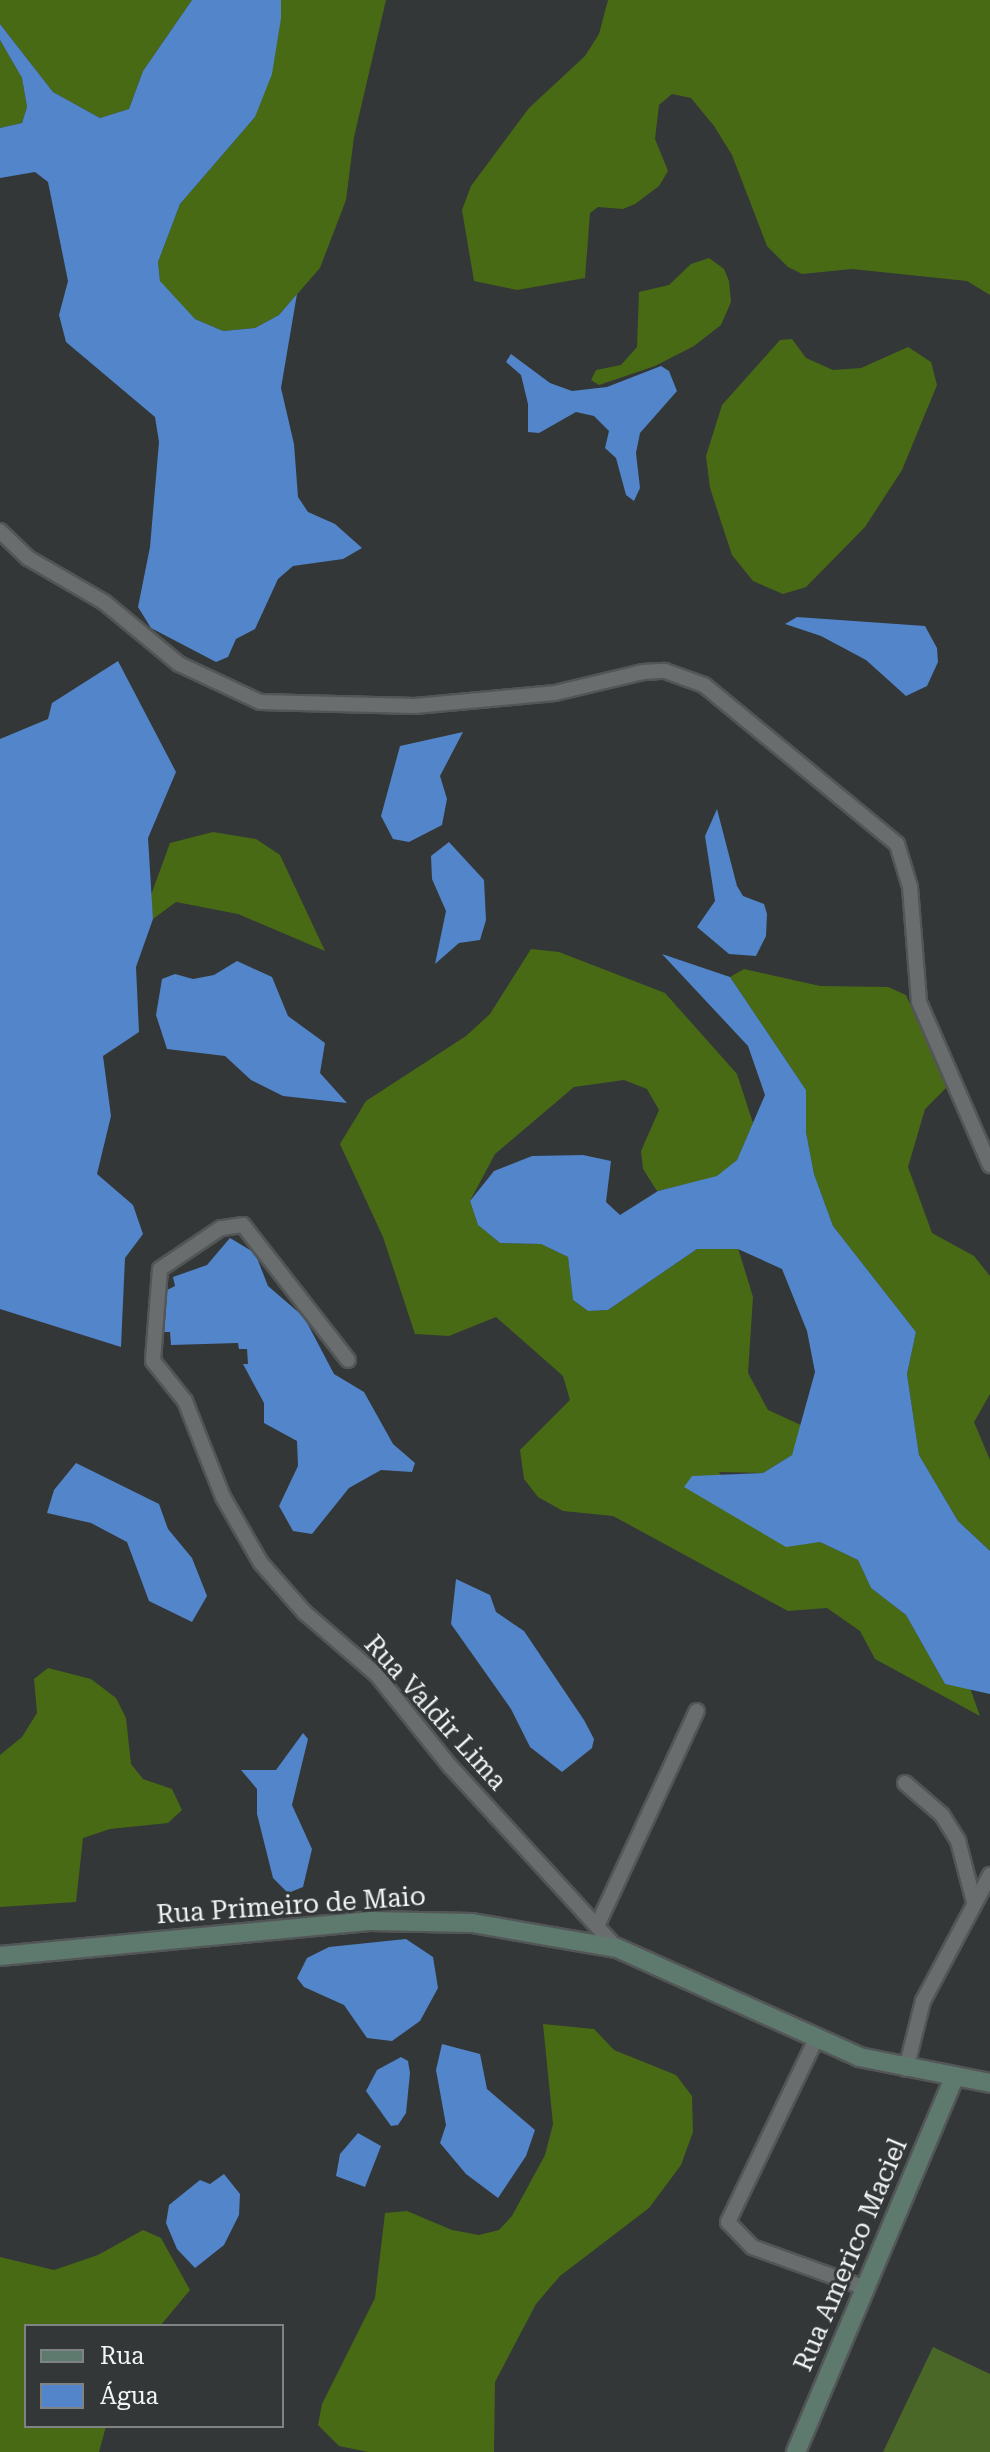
<!DOCTYPE html>
<meta charset="utf-8">
<style>
body{margin:0}
#map{position:relative;width:990px;height:2452px;overflow:hidden;background:#333737;font-family:"Roboto Serif",serif}
div>[style]{position:absolute}
.green>*{inset:0;background:#4b6728}
.forest>*{inset:0;background:#486a15}
.water>*{inset:0;background:#5285c9}
.roads{filter:drop-shadow(2px 0 #535656) drop-shadow(-2px 0 #535656) drop-shadow(0 2px #535656) drop-shadow(0 -2px #535656)}
.street>*{height:14px;margin:-7px;padding:0 7px;transform-origin:7px;border-radius:7px;background:#696d6d}
.secondary>*{height:18px;margin:-9px;padding:0 9px;transform-origin:9px;border-radius:9px;background:#5e796e}
span{translate:-50% -50%;white-space:nowrap;text-align:center;line-height:1.15;-webkit-text-stroke:6px #333737;paint-order:stroke}
.street-label{font-size:26px;color:#f2f5f4}
.legend{position:absolute;left:24px;top:2324px;width:260px;height:104px;box-sizing:border-box;background:#333737;border:2px solid #7f8383;margin:0;padding:10px 14px;list-style:none;font-size:24px;color:#f2f5f4}
.legend li{display:flex;align-items:center;gap:16px;height:40px}
.legend b{width:40px;border:2px solid #7f8383}
</style>
<div id="map">
<div class="green">
<div style="clip-path:polygon(933px 2347px,990px 2374px,990px 2452px,883px 2452px)"></div>
</div>
<div class="forest">
<div style="clip-path:polygon(0 0,192px 0,143px 71px,129px 109px,100px 118px,53px 92px,0 24px)"></div>
<div style="clip-path:polygon(281px 0,386px 0,354px 137px,346px 200px,320px 268px,279px 315px,255px 328px,223px 331px,195px 319px,173px 300px,160px 281px,158px 262px,180px 204px,255px 117px)"></div>
<div style="clip-path:polygon(608px 0,990px 0,990px 295px,967px 281px,852px 269px,802px 274px,788px 267px,767px 246px,732px 155px,714px 126px,691px 98px,672px 94px,659px 105px,655px 139px,668px 171px,659px 186px,635px 204px,623px 209px,598px 207px,590px 213px,585px 278px,517px 290px,474px 281px,462px 210px,471px 186px,529px 108px,585px 56px,599px 34px)"></div>
<div style="clip-path:polygon(0 40px,22px 78px,27px 107px,22px 123px,0 128px)"></div>
<div style="clip-path:polygon(709px 258px,724px 269px,729px 281px,731px 302px,721px 325px,694px 346px,655px 366px,599px 385px,591px 380px,596px 370px,621px 365px,637px 347px,639px 292px,669px 285px,691px 264px)"></div>
<div style="clip-path:polygon(792px 339px,806px 358px,833px 370px,861px 368px,908px 347px,931px 362px,937px 385px,902px 470px,865px 527px,806px 587px,783px 594px,753px 581px,732px 555px,710px 488px,706px 456px,722px 405px,780px 340px)"></div>
<div style="clip-path:polygon(213px 832px,256px 839px,280px 855px,325px 951px,238px 914px,176px 902px,153px 919px,151px 895px,170px 843px)"></div>
<div style="clip-path:polygon(531px 949px,559px 952px,665px 993px,737px 1074px,753px 1123px,737px 1160px,717px 1177px,657px 1191px,643px 1169px,641px 1151px,659px 1110px,647px 1089px,624px 1080px,574px 1087px,495px 1154px,470px 1201px,478px 1225px,500px 1243px,541px 1244px,568px 1257px,573px 1300px,588px 1311px,608px 1310px,697px 1249px,738px 1248px,753px 1297px,748px 1373px,768px 1410px,803px 1426px,792px 1455px,763px 1473px,719px 1472px,754px 1527px,786px 1546px,820px 1542px,858px 1560px,871px 1588px,906px 1615px,945px 1684px,970px 1688px,980px 1716px,875px 1659px,860px 1631px,827px 1608px,788px 1611px,613px 1516px,563px 1511px,538px 1497px,524px 1479px,520px 1450px,570px 1400px,563px 1376px,496px 1317px,449px 1336px,415px 1334px,383px 1237px,340px 1144px,366px 1101px,466px 1036px,490px 1014px)"></div>
<div style="clip-path:polygon(744px 969px,820px 986px,888px 987px,906px 995px,947px 1087px,925px 1109px,908px 1167px,932px 1233px,974px 1256px,990px 1276px,990px 1394px,974px 1422px,990px 1460px,990px 1551px,958px 1521px,919px 1455px,907px 1374px,916px 1332px,833px 1226px,814px 1174px,806px 1132px,806px 1090px,730px 977px)"></div>
<div style="clip-path:polygon(48px 1668px,91px 1679px,116px 1698px,126px 1718px,131px 1764px,143px 1779px,172px 1789px,182px 1810px,168px 1823px,110px 1829px,83px 1838px,76px 1902px,0 1907px,0 1755px,22px 1737px,37px 1713px,34px 1679px)"></div>
<div style="clip-path:polygon(543px 2024px,594px 2029px,614px 2050px,676px 2075px,692px 2096px,693px 2132px,681px 2165px,649px 2208px,560px 2276px,536px 2304px,495px 2382px,494px 2452px,368px 2452px,339px 2446px,318px 2425px,322px 2404px,375px 2298px,385px 2213px,407px 2211px,452px 2230px,479px 2235px,499px 2230px,512px 2216px,545px 2155px,553px 2124px)"></div>
<div style="clip-path:polygon(143px 2230px,161px 2238px,190px 2290px,160px 2326px,26px 2326px,26px 2426px,106px 2426px,99px 2452px,0 2452px,0 2257px,54px 2270px,98px 2255px)"></div>
</div>
<div class="water">
<div style="clip-path:polygon(192px 0,281px 0,281px 18px,272px 74px,255px 117px,180px 204px,158px 262px,160px 281px,195px 319px,223px 331px,255px 328px,279px 315px,297px 294px,281px 388px,294px 444px,298px 497px,308px 512px,335px 524px,362px 548px,343px 559px,293px 566px,278px 579px,255px 629px,236px 639px,228px 657px,216px 662px,151px 628px,138px 607px,150px 547px,159px 442px,155px 417px,66px 342px,59px 315px,68px 281px,48px 182px,35px 172px,0 178px,0 128px,22px 123px,27px 107px,22px 78px,0 40px,0 24px,53px 92px,100px 118px,129px 109px,143px 71px)"></div>
<div style="clip-path:polygon(511px 354px,550px 383px,572px 391px,607px 387px,661px 366px,669px 371px,677px 391px,640px 433px,636px 453px,640px 488px,634px 501px,626px 495px,616px 458px,605px 448px,609px 431px,594px 416px,576px 412px,539px 433px,528px 432px,528px 404px,521px 375px,506px 362px)"></div>
<div style="clip-path:polygon(797px 617px,925px 626px,937px 648px,938px 662px,927px 686px,906px 696px,866px 660px,821px 636px,785px 624px)"></div>
<div style="clip-path:polygon(118px 661px,176px 772px,148px 838px,153px 919px,136px 967px,139px 1032px,103px 1056px,111px 1116px,97px 1174px,133px 1205px,143px 1234px,125px 1258px,121px 1347px,0 1309px,0 739px,48px 719px,52px 703px)"></div>
<div style="clip-path:polygon(463px 732px,440px 776px,447px 799px,442px 825px,409px 842px,393px 839px,381px 816px,400px 746px)"></div>
<div style="clip-path:polygon(717px 809px,737px 886px,743px 896px,764px 904px,767px 914px,766px 936px,756px 956px,729px 954px,697px 927px,715px 901px,705px 836px)"></div>
<div style="clip-path:polygon(449px 842px,484px 880px,486px 920px,480px 940px,459px 943px,435px 964px,446px 911px,432px 879px,431px 856px)"></div>
<div style="clip-path:polygon(662px 954px,730px 977px,806px 1090px,806px 1132px,814px 1174px,833px 1226px,916px 1332px,907px 1374px,919px 1455px,958px 1521px,990px 1551px,990px 1694px,945px 1684px,906px 1615px,871px 1588px,858px 1560px,820px 1542px,786px 1547px,684px 1487px,692px 1476px,763px 1473px,792px 1455px,815px 1372px,807px 1331px,782px 1269px,738px 1249px,697px 1249px,608px 1310px,588px 1311px,573px 1300px,568px 1257px,541px 1244px,500px 1243px,478px 1225px,470px 1201px,494px 1171px,532px 1156px,583px 1155px,611px 1161px,606px 1202px,620px 1215px,658px 1191px,717px 1176px,737px 1160px,765px 1095px,748px 1046px)"></div>
<div style="clip-path:polygon(237px 961px,272px 977px,288px 1016px,325px 1043px,320px 1073px,347px 1103px,283px 1096px,251px 1080px,225px 1056px,167px 1049px,156px 1015px,162px 979px,175px 974px,193px 979px,214px 975px)"></div>
<div style="clip-path:polygon(230px 1238px,255px 1253px,268px 1286px,304px 1317px,334px 1374px,364px 1392px,393px 1444px,415px 1463px,412px 1472px,381px 1470px,349px 1488px,312px 1534px,293px 1531px,279px 1506px,298px 1466px,297px 1441px,264px 1423px,264px 1403px,243px 1364px,248px 1364px,247px 1349px,239px 1349px,238px 1343px,171px 1345px,170px 1332px,163px 1332px,161px 1309px,165px 1291px,175px 1286px,173px 1277px,207px 1265px)"></div>
<div style="clip-path:polygon(76px 1463px,159px 1504px,168px 1529px,192px 1558px,207px 1596px,192px 1622px,149px 1601px,127px 1542px,91px 1523px,47px 1513px,54px 1490px)"></div>
<div style="clip-path:polygon(456px 1579px,490px 1595px,496px 1612px,524px 1631px,584px 1720px,594px 1739px,592px 1748px,562px 1772px,530px 1747px,511px 1709px,451px 1624px)"></div>
<div style="clip-path:polygon(303px 1733px,308px 1739px,292px 1805px,312px 1849px,303px 1887px,288px 1893px,273px 1878px,257px 1814px,257px 1789px,241px 1770px,276px 1770px)"></div>
<div style="clip-path:polygon(406px 1939px,433px 1957px,438px 1988px,420px 2021px,392px 2041px,367px 2038px,344px 2005px,304px 1987px,297px 1978px,307px 1958px,329px 1947px)"></div>
<div style="clip-path:polygon(442px 2044px,480px 2054px,487px 2089px,535px 2130px,526px 2156px,498px 2198px,466px 2174px,440px 2143px,446px 2125px,436px 2070px)"></div>
<div style="clip-path:polygon(401px 2057px,408px 2061px,410px 2073px,406px 2113px,398px 2125px,391px 2126px,366px 2091px,377px 2070px)"></div>
<div style="clip-path:polygon(358px 2133px,381px 2146px,365px 2187px,336px 2176px,340px 2154px)"></div>
<div style="clip-path:polygon(224px 2174px,240px 2194px,239px 2215px,224px 2245px,195px 2268px,177px 2249px,166px 2223px,169px 2205px,200px 2180px,210px 2184px)"></div>
</div>
<div class="roads">
<div class="street">
<div style="left:0;top:531px;width:39px;rotate:44deg"></div>
<div style="left:28px;top:558px;width:88px;rotate:30.1deg"></div>
<div style="left:104px;top:602px;width:97px;rotate:39.6deg"></div>
<div style="left:179px;top:664px;width:89px;rotate:25.1deg"></div>
<div style="left:260px;top:702px;width:155px;rotate:1.5deg"></div>
<div style="left:415px;top:706px;width:141px;rotate:-5.3deg"></div>
<div style="left:555px;top:693px;width:90px;rotate:-13.4deg"></div>
<div style="left:643px;top:672px;width:22px;rotate:-3deg"></div>
<div style="left:665px;top:671px;width:41px;rotate:19.7deg"></div>
<div style="left:704px;top:685px;width:250px;rotate:39.5deg"></div>
<div style="left:897px;top:844px;width:45px;rotate:73.2deg"></div>
<div style="left:910px;top:887px;width:115px;rotate:85.5deg"></div>
<div style="left:919px;top:1002px;width:178px;rotate:66.5deg"></div>
<div style="left:348px;top:1360px;width:171px;rotate:-127.9deg"></div>
<div style="left:243px;top:1225px;width:22px;rotate:172deg"></div>
<div style="left:221px;top:1228px;width:73px;rotate:146.1deg"></div>
<div style="left:160px;top:1269px;width:92px;rotate:94.4deg"></div>
<div style="left:153px;top:1361px;width:51px;rotate:51.3deg"></div>
<div style="left:185px;top:1401px;width:103px;rotate:68.4deg"></div>
<div style="left:223px;top:1497px;width:76px;rotate:60.1deg"></div>
<div style="left:261px;top:1563px;width:65px;rotate:48.7deg"></div>
<div style="left:304px;top:1612px;width:96px;rotate:40.8deg"></div>
<div style="left:377px;top:1675px;width:117px;rotate:51.3deg"></div>
<div style="left:450px;top:1766px;width:247px;rotate:47.5deg"></div>
<div style="left:905px;top:1783px;width:49px;rotate:40.9deg"></div>
<div style="left:942px;top:1815px;width:31px;rotate:58deg"></div>
<div style="left:958px;top:1841px;width:63px;rotate:75.3deg"></div>
<div style="left:597px;top:1926px;width:237px;rotate:-65.1deg"></div>
<div style="left:816px;top:2039px;width:203px;rotate:115.7deg"></div>
<div style="left:728px;top:2222px;width:35px;rotate:46deg"></div>
<div style="left:752px;top:2247px;width:120px;rotate:19.9deg"></div>
<div style="left:906px;top:2069px;width:70px;rotate:-76deg"></div>
<div style="left:923px;top:2001px;width:143px;rotate:-62deg"></div>
</div>
<div class="secondary">
<div style="left:0;top:1956px;width:373px;rotate:-5.4deg"></div>
<div style="left:371px;top:1921px;width:101px;rotate:1.1deg"></div>
<div style="left:472px;top:1923px;width:147px;rotate:9.8deg"></div>
<div style="left:617px;top:1948px;width:265px;rotate:24.2deg"></div>
<div style="left:859px;top:2057px;width:134px;rotate:11.2deg"></div>
<div style="left:796px;top:2452px;width:406px;rotate:-67.1deg"></div>
</div>
</div>
<div class="street-label">
<span style="left:435px;top:1713px;rotate:48deg">Rua Valdir Lima</span>
<span style="left:291px;top:1906px;rotate:-4deg">Rua Primeiro de Maio</span>
<span style="left:851px;top:2255px;rotate:-67deg">Rua Americo Maciel</span>
</div>
<ul class="legend">
<li><b style="height:10px;background:#5e796e"></b>Rua</li>
<li><b style="height:22px;background:#5285c9"></b>Água</li>
</ul>
</div>
